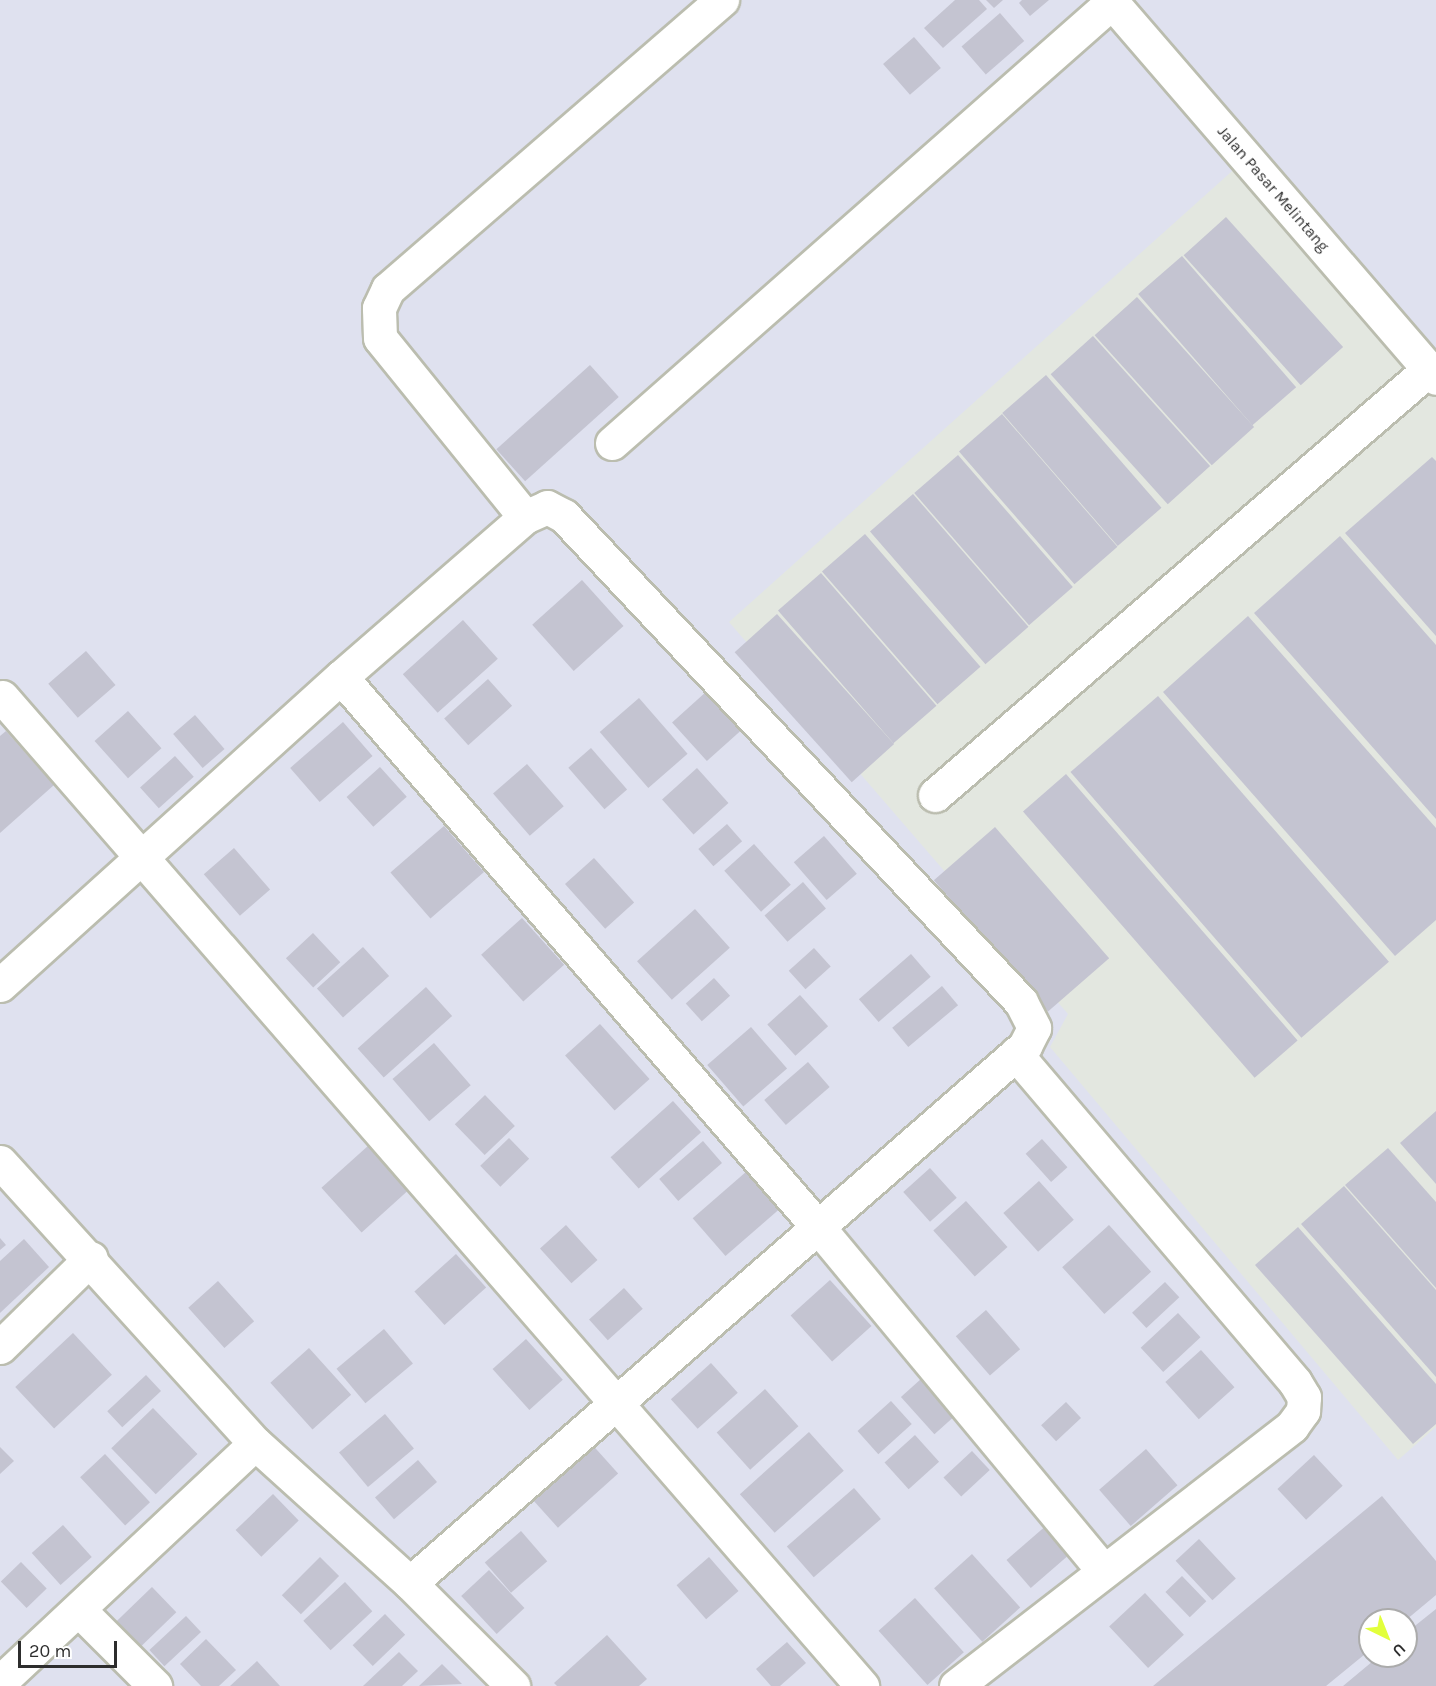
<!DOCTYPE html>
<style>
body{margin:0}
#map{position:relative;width:1436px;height:1686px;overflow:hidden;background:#dfe1ef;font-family:Karla,sans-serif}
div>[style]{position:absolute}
.industrial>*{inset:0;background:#e3e7e0}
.building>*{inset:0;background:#c4c4d1;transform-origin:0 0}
.roads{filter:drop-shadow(2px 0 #bbbdaf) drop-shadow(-2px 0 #bbbdaf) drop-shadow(0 2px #bbbdaf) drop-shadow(0 -2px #bbbdaf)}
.minor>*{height:33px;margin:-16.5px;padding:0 16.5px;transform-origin:16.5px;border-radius:16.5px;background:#fff}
span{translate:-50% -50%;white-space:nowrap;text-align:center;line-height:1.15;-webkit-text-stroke:6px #fff;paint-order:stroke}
.street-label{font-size:16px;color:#2d2d2d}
.north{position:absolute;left:1358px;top:1608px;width:60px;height:60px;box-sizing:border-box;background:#fff;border:2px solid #ababab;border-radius:50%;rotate:137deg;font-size:16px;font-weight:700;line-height:24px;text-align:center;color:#2d2d2d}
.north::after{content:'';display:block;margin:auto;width:21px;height:27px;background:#e2ff3c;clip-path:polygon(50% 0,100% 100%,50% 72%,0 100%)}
.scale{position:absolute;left:18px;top:1641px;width:99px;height:27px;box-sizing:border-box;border:3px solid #2d2d2d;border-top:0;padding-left:8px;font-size:18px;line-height:21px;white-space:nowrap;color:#2d2d2d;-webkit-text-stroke:4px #fff;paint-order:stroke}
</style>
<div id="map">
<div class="industrial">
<div style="clip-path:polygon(1240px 164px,1436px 389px,1436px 1427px,1398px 1460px,1050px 1047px,1068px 1014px,729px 622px)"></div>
</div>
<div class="building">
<div style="clip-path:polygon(955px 0,979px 0,987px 9px,943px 48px,924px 28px)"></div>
<div style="clip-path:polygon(986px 0,1003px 0,994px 8px)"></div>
<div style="clip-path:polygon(1022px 0,1049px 0,1030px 16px,1019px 3px)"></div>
<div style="left:1000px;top:13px;width:37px;height:51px;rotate:49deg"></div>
<div style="left:914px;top:37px;width:41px;height:41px;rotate:49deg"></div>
<div style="left:1226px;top:217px;width:175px;height:57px;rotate:48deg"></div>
<div style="left:1182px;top:256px;width:174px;height:58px;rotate:49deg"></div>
<div style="left:1137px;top:297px;width:175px;height:57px;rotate:48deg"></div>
<div style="left:1093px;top:336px;width:175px;height:57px;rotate:48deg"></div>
<div style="left:590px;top:365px;width:43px;height:126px;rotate:48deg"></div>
<div style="left:1046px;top:375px;width:176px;height:58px;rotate:49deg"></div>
<div style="left:1002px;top:414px;width:176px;height:57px;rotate:49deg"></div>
<div style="left:958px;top:455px;width:175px;height:58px;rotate:49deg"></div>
<div style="clip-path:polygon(1432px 457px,1436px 461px,1436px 636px,1345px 533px)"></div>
<div style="left:913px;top:494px;width:176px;height:57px;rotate:49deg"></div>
<div style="left:865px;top:534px;width:176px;height:57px;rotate:49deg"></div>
<div style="clip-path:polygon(1340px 536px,1436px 645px,1436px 819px,1254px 613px)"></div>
<div style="left:821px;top:573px;width:176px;height:57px;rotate:49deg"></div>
<div style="left:582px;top:580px;width:62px;height:67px;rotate:48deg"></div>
<div style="left:777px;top:614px;width:175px;height:57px;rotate:48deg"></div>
<div style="clip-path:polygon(1248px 616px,1436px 828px,1436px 920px,1395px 956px,1163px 692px)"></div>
<div style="left:463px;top:620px;width:52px;height:81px;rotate:48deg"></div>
<div style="left:86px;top:651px;width:45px;height:50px;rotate:49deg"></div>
<div style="left:488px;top:679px;width:36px;height:59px;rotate:48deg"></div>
<div style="left:707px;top:691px;width:52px;height:47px;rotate:48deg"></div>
<div style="left:1158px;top:696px;width:352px;height:116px;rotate:49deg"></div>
<div style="left:639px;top:698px;width:74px;height:52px;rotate:49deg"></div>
<div style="left:128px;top:711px;width:50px;height:45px;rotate:48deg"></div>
<div style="left:195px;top:715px;width:45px;height:29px;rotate:49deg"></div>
<div style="left:343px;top:722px;width:45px;height:70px;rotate:49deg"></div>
<div style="clip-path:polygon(6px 731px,54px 785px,0 833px,0 736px)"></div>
<div style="left:591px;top:748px;width:55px;height:30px;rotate:49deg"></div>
<div style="left:175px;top:756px;width:28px;height:47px;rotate:48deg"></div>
<div style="left:527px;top:764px;width:56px;height:45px;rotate:49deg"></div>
<div style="left:380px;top:767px;width:40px;height:45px;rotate:48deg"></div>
<div style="left:697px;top:768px;width:47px;height:47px;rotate:48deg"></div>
<div style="left:1066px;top:774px;width:353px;height:57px;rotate:49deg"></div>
<div style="left:727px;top:824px;width:23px;height:38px;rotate:49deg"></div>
<div style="left:444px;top:826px;width:61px;height:71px;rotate:49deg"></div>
<div style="left:995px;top:827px;width:174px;height:81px;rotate:49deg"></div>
<div style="left:824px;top:836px;width:50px;height:40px;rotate:49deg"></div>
<div style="left:754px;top:844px;width:55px;height:40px;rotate:48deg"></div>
<div style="left:234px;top:848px;width:55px;height:40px;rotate:49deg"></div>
<div style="left:594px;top:858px;width:60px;height:39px;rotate:48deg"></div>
<div style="left:803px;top:882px;width:35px;height:51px;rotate:49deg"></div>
<div style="left:695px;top:909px;width:52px;height:78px;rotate:48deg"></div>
<div style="left:522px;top:918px;width:63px;height:55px;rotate:48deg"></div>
<div style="left:313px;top:933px;width:40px;height:37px;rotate:47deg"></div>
<div style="left:363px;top:947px;width:39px;height:62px;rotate:48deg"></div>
<div style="left:814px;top:948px;width:25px;height:34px;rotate:48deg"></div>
<div style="left:911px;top:954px;width:30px;height:69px;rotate:49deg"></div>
<div style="left:714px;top:978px;width:24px;height:38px;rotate:48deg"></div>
<div style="left:942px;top:986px;width:25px;height:65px;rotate:50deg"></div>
<div style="left:426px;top:987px;width:39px;height:92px;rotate:48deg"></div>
<div style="left:800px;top:995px;width:42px;height:44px;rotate:48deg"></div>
<div style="left:600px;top:1024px;width:74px;height:47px;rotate:48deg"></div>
<div style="left:751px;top:1027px;width:55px;height:58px;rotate:49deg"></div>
<div style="left:434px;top:1043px;width:56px;height:55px;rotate:49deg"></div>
<div style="left:808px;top:1062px;width:33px;height:58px;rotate:49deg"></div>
<div style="left:485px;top:1095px;width:43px;height:42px;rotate:46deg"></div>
<div style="left:673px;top:1101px;width:42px;height:84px;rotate:48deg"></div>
<div style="clip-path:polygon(1436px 1111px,1436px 1184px,1400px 1143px)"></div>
<div style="left:509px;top:1138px;width:29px;height:40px;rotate:46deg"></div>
<div style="left:1042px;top:1139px;width:38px;height:22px;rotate:48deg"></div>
<div style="left:703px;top:1141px;width:29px;height:58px;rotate:49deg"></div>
<div style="left:369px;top:1145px;width:60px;height:64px;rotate:48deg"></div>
<div style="clip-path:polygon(1388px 1148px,1436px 1202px,1436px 1288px,1345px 1185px)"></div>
<div style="left:930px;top:1168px;width:40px;height:36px;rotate:48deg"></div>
<div style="left:747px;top:1171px;width:50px;height:72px;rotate:49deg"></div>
<div style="left:1039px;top:1181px;width:52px;height:48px;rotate:48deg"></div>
<div style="clip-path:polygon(1344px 1186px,1436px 1290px,1436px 1377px,1301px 1224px)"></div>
<div style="left:966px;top:1201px;width:62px;height:44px;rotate:48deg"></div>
<div style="left:566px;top:1225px;width:47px;height:35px;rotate:48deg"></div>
<div style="left:1109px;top:1225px;width:63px;height:63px;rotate:48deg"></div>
<div style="clip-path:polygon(1298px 1227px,1436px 1384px,1436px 1424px,1413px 1444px,1255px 1265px)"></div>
<div style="clip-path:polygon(0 1238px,6px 1245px,0 1250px)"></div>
<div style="clip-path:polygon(24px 1239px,49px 1267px,0 1313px,0 1261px)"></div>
<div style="left:456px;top:1254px;width:45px;height:56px;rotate:48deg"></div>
<div style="left:830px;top:1280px;width:62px;height:53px;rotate:48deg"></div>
<div style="left:218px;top:1281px;width:54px;height:40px;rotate:48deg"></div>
<div style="left:1165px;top:1282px;width:21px;height:45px;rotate:47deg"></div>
<div style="left:624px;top:1288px;width:28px;height:47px;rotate:48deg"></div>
<div style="left:986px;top:1310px;width:52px;height:40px;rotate:49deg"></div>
<div style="left:1178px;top:1313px;width:33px;height:51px;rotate:47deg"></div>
<div style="left:384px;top:1329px;width:45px;height:62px;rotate:50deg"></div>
<div style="left:73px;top:1333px;width:57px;height:79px;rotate:47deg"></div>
<div style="left:526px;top:1339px;width:55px;height:45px;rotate:48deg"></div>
<div style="left:309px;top:1348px;width:63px;height:52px;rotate:48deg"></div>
<div style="left:1201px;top:1350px;width:50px;height:48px;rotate:48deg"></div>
<div style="left:711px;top:1363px;width:40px;height:54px;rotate:48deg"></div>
<div style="left:146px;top:1375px;width:22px;height:53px;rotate:47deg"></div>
<div style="left:921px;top:1379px;width:50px;height:27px;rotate:48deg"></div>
<div style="left:765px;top:1389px;width:50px;height:65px;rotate:48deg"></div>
<div style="left:891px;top:1401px;width:31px;height:45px;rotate:48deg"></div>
<div style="left:1066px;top:1402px;width:22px;height:34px;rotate:47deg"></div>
<div style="left:153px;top:1408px;width:64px;height:58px;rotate:46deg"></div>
<div style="left:385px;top:1414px;width:45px;height:60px;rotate:50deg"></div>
<div style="left:809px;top:1432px;width:52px;height:93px;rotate:48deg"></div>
<div style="left:915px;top:1435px;width:36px;height:41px;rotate:48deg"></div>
<div style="left:588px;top:1440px;width:45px;height:81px;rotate:48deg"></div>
<div style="clip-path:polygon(0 1447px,14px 1461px,0 1474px)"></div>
<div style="left:1146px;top:1449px;width:48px;height:62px;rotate:49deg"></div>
<div style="left:972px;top:1451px;width:26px;height:39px;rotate:47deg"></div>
<div style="left:105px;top:1454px;width:66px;height:34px;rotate:47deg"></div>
<div style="left:1314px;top:1455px;width:42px;height:50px;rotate:47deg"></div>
<div style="left:418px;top:1460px;width:29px;height:57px;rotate:49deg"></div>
<div style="left:854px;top:1488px;width:41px;height:89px;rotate:49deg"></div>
<div style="left:273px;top:1494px;width:37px;height:52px;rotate:46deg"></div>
<div style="clip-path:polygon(1382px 1496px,1436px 1561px,1436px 1595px,1406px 1620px,1370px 1620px,1370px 1650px,1326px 1686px,1153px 1686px)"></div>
<div style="left:1048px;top:1524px;width:37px;height:55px;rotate:49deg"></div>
<div style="left:63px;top:1525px;width:43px;height:42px;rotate:48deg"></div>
<div style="left:521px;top:1531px;width:40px;height:48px;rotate:49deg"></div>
<div style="left:1199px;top:1539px;width:54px;height:32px;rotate:47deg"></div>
<div style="left:972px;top:1554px;width:72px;height:51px;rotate:48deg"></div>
<div style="left:320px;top:1557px;width:27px;height:54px;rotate:45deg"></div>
<div style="left:709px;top:1557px;width:45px;height:43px;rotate:49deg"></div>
<div style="left:21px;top:1562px;width:37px;height:28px;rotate:46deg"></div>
<div style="left:489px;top:1570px;width:52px;height:38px;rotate:47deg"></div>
<div style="left:1182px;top:1576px;width:35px;height:23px;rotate:46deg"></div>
<div style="left:345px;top:1582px;width:40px;height:57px;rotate:47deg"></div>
<div style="left:152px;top:1587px;width:35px;height:50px;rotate:46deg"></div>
<div style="left:1145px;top:1593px;width:57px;height:49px;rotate:47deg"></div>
<div style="left:915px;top:1598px;width:73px;height:49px;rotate:48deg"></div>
<div style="clip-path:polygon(1436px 1609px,1436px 1686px,1343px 1686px,1379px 1656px,1406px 1656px,1406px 1633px)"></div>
<div style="left:385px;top:1614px;width:29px;height:45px;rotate:46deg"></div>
<div style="left:186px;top:1616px;width:22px;height:50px;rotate:47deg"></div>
<div style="clip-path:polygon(607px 1635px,647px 1679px,639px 1686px,557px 1686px,554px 1683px)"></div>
<div style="clip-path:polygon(206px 1639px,236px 1670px,219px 1686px,201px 1686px,180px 1664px)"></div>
<div style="clip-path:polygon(787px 1642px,806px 1663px,780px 1686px,771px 1686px,756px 1669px)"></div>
<div style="clip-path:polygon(399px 1652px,418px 1671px,402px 1686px,363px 1686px)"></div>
<div style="clip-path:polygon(257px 1661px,280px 1686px,230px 1686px)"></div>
<div style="clip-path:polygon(442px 1664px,462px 1684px,419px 1686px)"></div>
</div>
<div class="roads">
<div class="minor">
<div style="left:1110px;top:0;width:499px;rotate:49.2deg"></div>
<div style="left:612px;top:443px;width:667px;rotate:-41.41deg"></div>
<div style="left:525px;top:517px;width:230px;rotate:-129deg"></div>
<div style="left:380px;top:338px;width:30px;rotate:-92deg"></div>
<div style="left:379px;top:308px;width:21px;rotate:-65deg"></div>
<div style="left:388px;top:289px;width:442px;rotate:-40.9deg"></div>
<div style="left:341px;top:677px;width:728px;rotate:49.07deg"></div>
<div style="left:818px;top:1227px;width:446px;rotate:50.3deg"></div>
<div style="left:2px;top:697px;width:1311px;rotate:48.99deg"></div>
<div style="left:935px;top:795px;width:651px;rotate:-40.76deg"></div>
<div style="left:0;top:985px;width:460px;rotate:-42.1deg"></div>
<div style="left:341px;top:677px;width:244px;rotate:-41deg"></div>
<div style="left:525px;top:517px;width:24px;rotate:-24deg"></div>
<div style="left:547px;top:507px;width:19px;rotate:28deg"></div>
<div style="left:564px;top:516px;width:667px;rotate:46.76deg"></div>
<div style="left:1021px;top:1002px;width:29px;rotate:63deg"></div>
<div style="left:1034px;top:1028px;width:20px;rotate:117deg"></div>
<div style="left:1025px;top:1046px;width:816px;rotate:138.87deg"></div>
<div style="left:0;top:1162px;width:379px;rotate:47.8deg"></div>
<div style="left:255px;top:1443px;width:209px;rotate:42.1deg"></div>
<div style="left:410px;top:1583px;width:146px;rotate:45deg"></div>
<div style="left:0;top:1347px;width:127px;rotate:-44.4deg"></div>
<div style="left:81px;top:1612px;width:105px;rotate:45deg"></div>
<div style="left:0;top:1682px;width:349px;rotate:-43.1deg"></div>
<div style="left:956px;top:1686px;width:425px;rotate:-37.7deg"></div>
<div style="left:1292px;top:1426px;width:19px;rotate:-54deg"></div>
<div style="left:1303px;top:1411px;width:14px;rotate:-86deg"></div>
<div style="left:1304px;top:1397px;width:17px;rotate:-121deg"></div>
<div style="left:1295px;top:1382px;width:431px;rotate:-130.4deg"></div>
</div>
</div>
<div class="street-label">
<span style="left:1273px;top:189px;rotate:49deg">Jalan Pasar Melintang</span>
</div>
<div class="north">U</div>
<div class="scale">20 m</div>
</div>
